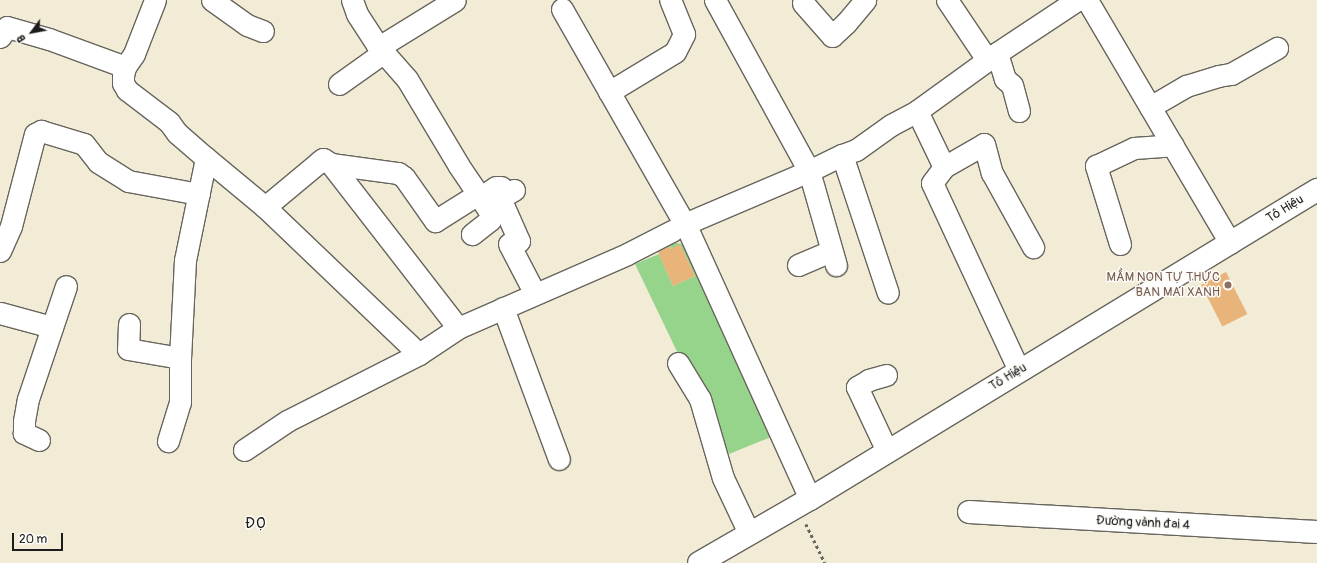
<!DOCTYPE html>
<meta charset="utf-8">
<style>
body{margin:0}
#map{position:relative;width:1317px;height:563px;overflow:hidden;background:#f2ecd6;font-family:Pangolin,sans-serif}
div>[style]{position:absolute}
.green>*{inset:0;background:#95d48a}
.building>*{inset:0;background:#e8b47a;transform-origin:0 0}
.path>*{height:2.5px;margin-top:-1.25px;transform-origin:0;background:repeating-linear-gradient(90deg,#67655d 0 3px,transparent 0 6px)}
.roads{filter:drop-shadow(1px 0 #67655d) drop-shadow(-1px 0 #67655d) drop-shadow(0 1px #67655d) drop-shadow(0 -1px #67655d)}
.minor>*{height:21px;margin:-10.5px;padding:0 10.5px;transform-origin:10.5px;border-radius:10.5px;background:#fff}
.secondary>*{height:22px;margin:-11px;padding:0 11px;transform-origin:11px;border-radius:11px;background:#fff}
.primary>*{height:22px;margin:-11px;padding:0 11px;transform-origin:11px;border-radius:11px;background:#fff}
.dots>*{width:11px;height:11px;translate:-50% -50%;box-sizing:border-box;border:2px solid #fdfcf7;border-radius:50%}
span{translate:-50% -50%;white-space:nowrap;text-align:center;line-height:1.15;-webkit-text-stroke:3px #fdfcf7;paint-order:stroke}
.street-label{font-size:13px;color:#1c1c1c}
.education-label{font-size:13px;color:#785e54}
.right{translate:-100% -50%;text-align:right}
.quarter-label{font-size:15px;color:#1c1c1c;letter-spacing:1px}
.north{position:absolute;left:12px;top:12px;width:40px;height:40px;-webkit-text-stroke:3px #fdfcf7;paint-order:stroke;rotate:238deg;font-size:11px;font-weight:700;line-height:16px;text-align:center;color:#1c1c1c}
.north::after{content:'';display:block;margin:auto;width:14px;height:18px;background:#1c1c1c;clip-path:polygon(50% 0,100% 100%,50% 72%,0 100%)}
.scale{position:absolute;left:12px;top:533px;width:51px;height:18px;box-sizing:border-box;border:2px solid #1c1c1c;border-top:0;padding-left:5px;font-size:12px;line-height:14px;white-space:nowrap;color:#1c1c1c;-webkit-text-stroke:3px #fdfcf7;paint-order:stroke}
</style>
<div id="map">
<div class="green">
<div style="clip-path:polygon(676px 243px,683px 244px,771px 437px,729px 454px,705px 392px,683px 364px,635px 264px,659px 254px,673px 286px,695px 276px,680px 245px,671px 249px,670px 245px)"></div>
</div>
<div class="building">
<div style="clip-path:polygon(680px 244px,695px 276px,673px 286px,658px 252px,670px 246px,671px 249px)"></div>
<div style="left:1226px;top:272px;width:47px;height:28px;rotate:63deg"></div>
</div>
<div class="path">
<div style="left:806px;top:524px;width:43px;rotate:64deg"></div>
</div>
<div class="roads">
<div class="minor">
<div style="left:155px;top:0;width:58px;rotate:111.3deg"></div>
<div style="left:134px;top:54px;width:16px;rotate:125deg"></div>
<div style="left:125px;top:67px;width:9px;rotate:103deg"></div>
<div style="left:123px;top:76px;width:7px;rotate:90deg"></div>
<div style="left:123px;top:83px;width:8px;rotate:60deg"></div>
<div style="left:127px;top:90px;width:53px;rotate:37.3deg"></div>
<div style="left:169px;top:122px;width:14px;rotate:54deg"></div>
<div style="left:177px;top:133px;width:38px;rotate:41deg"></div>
<div style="left:206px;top:158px;width:104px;rotate:101.6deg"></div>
<div style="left:185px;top:260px;width:98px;rotate:92.9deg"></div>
<div style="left:180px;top:358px;width:44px;rotate:90deg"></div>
<div style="left:180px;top:402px;width:41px;rotate:107.1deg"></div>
<div style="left:212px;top:0;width:43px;rotate:35.5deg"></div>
<div style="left:247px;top:25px;width:17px;rotate:21deg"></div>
<div style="left:352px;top:0;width:15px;rotate:70deg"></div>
<div style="left:357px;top:14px;width:37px;rotate:57deg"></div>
<div style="left:377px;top:45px;width:45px;rotate:48.6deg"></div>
<div style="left:407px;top:79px;width:101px;rotate:59.1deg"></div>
<div style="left:459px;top:166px;width:34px;rotate:56deg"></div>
<div style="left:478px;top:194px;width:6px;rotate:9deg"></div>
<div style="left:484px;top:195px;width:14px;rotate:-34deg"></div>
<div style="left:496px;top:187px;width:5px"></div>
<div style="left:715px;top:0;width:195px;rotate:61.2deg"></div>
<div style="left:809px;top:171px;width:98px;rotate:74deg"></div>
<div style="left:947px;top:0;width:73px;rotate:56.1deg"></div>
<div style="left:1087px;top:0;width:282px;rotate:59.5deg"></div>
<div style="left:803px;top:3px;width:44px;rotate:48.7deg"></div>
<div style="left:832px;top:36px;width:19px;rotate:-43deg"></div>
<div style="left:846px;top:23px;width:30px;rotate:-50deg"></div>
<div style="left:562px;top:9px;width:241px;rotate:60.3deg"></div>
<div style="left:0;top:37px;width:12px;rotate:-55deg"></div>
<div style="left:7px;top:27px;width:44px;rotate:15.9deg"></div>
<div style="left:49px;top:39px;width:81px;rotate:20.2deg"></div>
<div style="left:379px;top:47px;width:89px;rotate:-31.7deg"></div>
<div style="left:997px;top:53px;width:27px;rotate:73deg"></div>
<div style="left:1005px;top:79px;width:9px;rotate:41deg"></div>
<div style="left:1012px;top:85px;width:27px;rotate:75deg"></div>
<div style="left:339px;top:84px;width:55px;rotate:-35.4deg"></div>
<div style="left:609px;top:92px;width:77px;rotate:-31.2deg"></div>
<div style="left:675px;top:52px;width:20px;rotate:-63deg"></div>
<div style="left:684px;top:34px;width:37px;rotate:-112deg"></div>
<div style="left:1150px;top:107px;width:42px;rotate:-30.3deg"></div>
<div style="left:1186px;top:86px;width:34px;rotate:-17deg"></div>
<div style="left:1218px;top:76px;width:13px;rotate:-9deg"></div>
<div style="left:1231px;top:74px;width:53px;rotate:-29.5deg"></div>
<div style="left:917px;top:111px;width:62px;rotate:64.3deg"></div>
<div style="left:944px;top:167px;width:20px;rotate:127deg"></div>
<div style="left:932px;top:183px;width:206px;rotate:65.1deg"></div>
<div style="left:842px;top:155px;width:145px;rotate:71.6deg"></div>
<div style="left:206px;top:158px;width:77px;rotate:39.7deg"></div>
<div style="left:265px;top:207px;width:213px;rotate:43.7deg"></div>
<div style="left:331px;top:164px;width:68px;rotate:7.7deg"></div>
<div style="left:398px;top:173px;width:7px;rotate:34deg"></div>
<div style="left:404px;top:177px;width:54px;rotate:54.8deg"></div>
<div style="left:435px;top:221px;width:51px;rotate:-32.1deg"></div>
<div style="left:478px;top:194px;width:24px;rotate:57deg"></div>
<div style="left:491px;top:214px;width:6px;rotate:99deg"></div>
<div style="left:490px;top:220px;width:23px;rotate:142deg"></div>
<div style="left:944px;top:167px;width:46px;rotate:-29.9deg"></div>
<div style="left:984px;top:144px;width:30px;rotate:75deg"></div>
<div style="left:992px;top:173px;width:85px;rotate:61deg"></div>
<div style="left:514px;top:190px;width:16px;rotate:150deg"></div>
<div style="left:500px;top:198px;width:47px;rotate:66.2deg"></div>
<div style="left:519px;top:241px;width:10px;rotate:163deg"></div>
<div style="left:509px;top:244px;width:56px;rotate:62.5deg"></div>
<div style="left:265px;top:207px;width:70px;rotate:-39.8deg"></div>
<div style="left:319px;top:162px;width:5px;rotate:-37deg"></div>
<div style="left:323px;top:159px;width:9px;rotate:32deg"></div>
<div style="left:331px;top:164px;width:207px;rotate:52.2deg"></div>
<div style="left:687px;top:223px;width:133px;rotate:-23.1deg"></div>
<div style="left:809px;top:171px;width:37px;rotate:-26deg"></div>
<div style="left:842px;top:155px;width:15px;rotate:-20deg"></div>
<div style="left:856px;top:150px;width:43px;rotate:-35.5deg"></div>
<div style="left:891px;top:125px;width:30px;rotate:-28deg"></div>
<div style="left:917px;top:111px;width:99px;rotate:-35.9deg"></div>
<div style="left:997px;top:53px;width:96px;rotate:-33.5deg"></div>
<div style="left:688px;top:230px;width:295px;rotate:65.6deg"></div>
<div style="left:1120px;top:244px;width:82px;rotate:-107.1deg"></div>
<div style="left:1096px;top:166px;width:42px;rotate:-25.3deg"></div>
<div style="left:1134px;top:148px;width:39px;rotate:-4deg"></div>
<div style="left:0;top:251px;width:27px;rotate:-66deg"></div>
<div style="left:11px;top:226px;width:95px;rotate:-75.4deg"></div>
<div style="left:35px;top:134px;width:7px;rotate:-27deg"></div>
<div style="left:41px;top:131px;width:45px;rotate:16.8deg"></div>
<div style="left:84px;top:144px;width:23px;rotate:52deg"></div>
<div style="left:98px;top:162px;width:36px;rotate:32deg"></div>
<div style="left:128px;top:181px;width:72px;rotate:10.4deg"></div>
<div style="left:798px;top:265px;width:36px;rotate:-23deg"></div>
<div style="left:503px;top:308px;width:161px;rotate:69.7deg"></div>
<div style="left:0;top:313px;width:54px;rotate:15.1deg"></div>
<div style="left:129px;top:324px;width:25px;rotate:92deg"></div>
<div style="left:128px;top:349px;width:53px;rotate:9.8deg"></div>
<div style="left:678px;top:363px;width:42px;rotate:58.6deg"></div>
<div style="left:700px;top:399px;width:82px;rotate:73.8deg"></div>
<div style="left:723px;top:478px;width:61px;rotate:64.7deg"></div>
<div style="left:886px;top:375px;width:18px;rotate:164deg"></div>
<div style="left:869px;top:380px;width:14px;rotate:150deg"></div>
<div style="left:857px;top:387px;width:71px;rotate:64.9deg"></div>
<div style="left:39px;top:440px;width:17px;rotate:-155deg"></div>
<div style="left:24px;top:433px;width:12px;rotate:-90deg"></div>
<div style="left:24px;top:421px;width:22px;rotate:-80deg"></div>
<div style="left:28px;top:399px;width:119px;rotate:-71.4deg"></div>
<div style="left:244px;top:450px;width:52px;rotate:-34deg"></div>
<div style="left:287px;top:421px;width:148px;rotate:-26.9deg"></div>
<div style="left:419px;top:354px;width:47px;rotate:-33.7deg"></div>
<div style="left:458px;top:328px;width:184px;rotate:-23.6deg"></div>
<div style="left:627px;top:254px;width:51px;rotate:-27.1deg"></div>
</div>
<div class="secondary">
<div style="left:699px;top:563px;width:128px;rotate:-30deg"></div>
<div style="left:810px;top:499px;width:594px;rotate:-31.36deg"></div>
</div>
<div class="primary">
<div style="left:969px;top:512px;width:349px;rotate:3.3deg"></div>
</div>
</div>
<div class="dots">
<div style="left:1228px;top:285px;background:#8d6e63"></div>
</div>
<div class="street-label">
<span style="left:1285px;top:209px;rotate:-31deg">Tô Hiệu</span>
<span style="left:1008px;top:377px;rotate:-31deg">Tô Hiệu</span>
<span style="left:1143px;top:523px;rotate:3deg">Đường vành đai 4</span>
</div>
<div class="education-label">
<span class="right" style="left:1220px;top:285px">MẦM NON TỰ THỰC<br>BAN MAI XANH</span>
</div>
<div class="quarter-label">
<span style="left:256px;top:524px">ĐỌ</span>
</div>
<div class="north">B</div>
<div class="scale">20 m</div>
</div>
